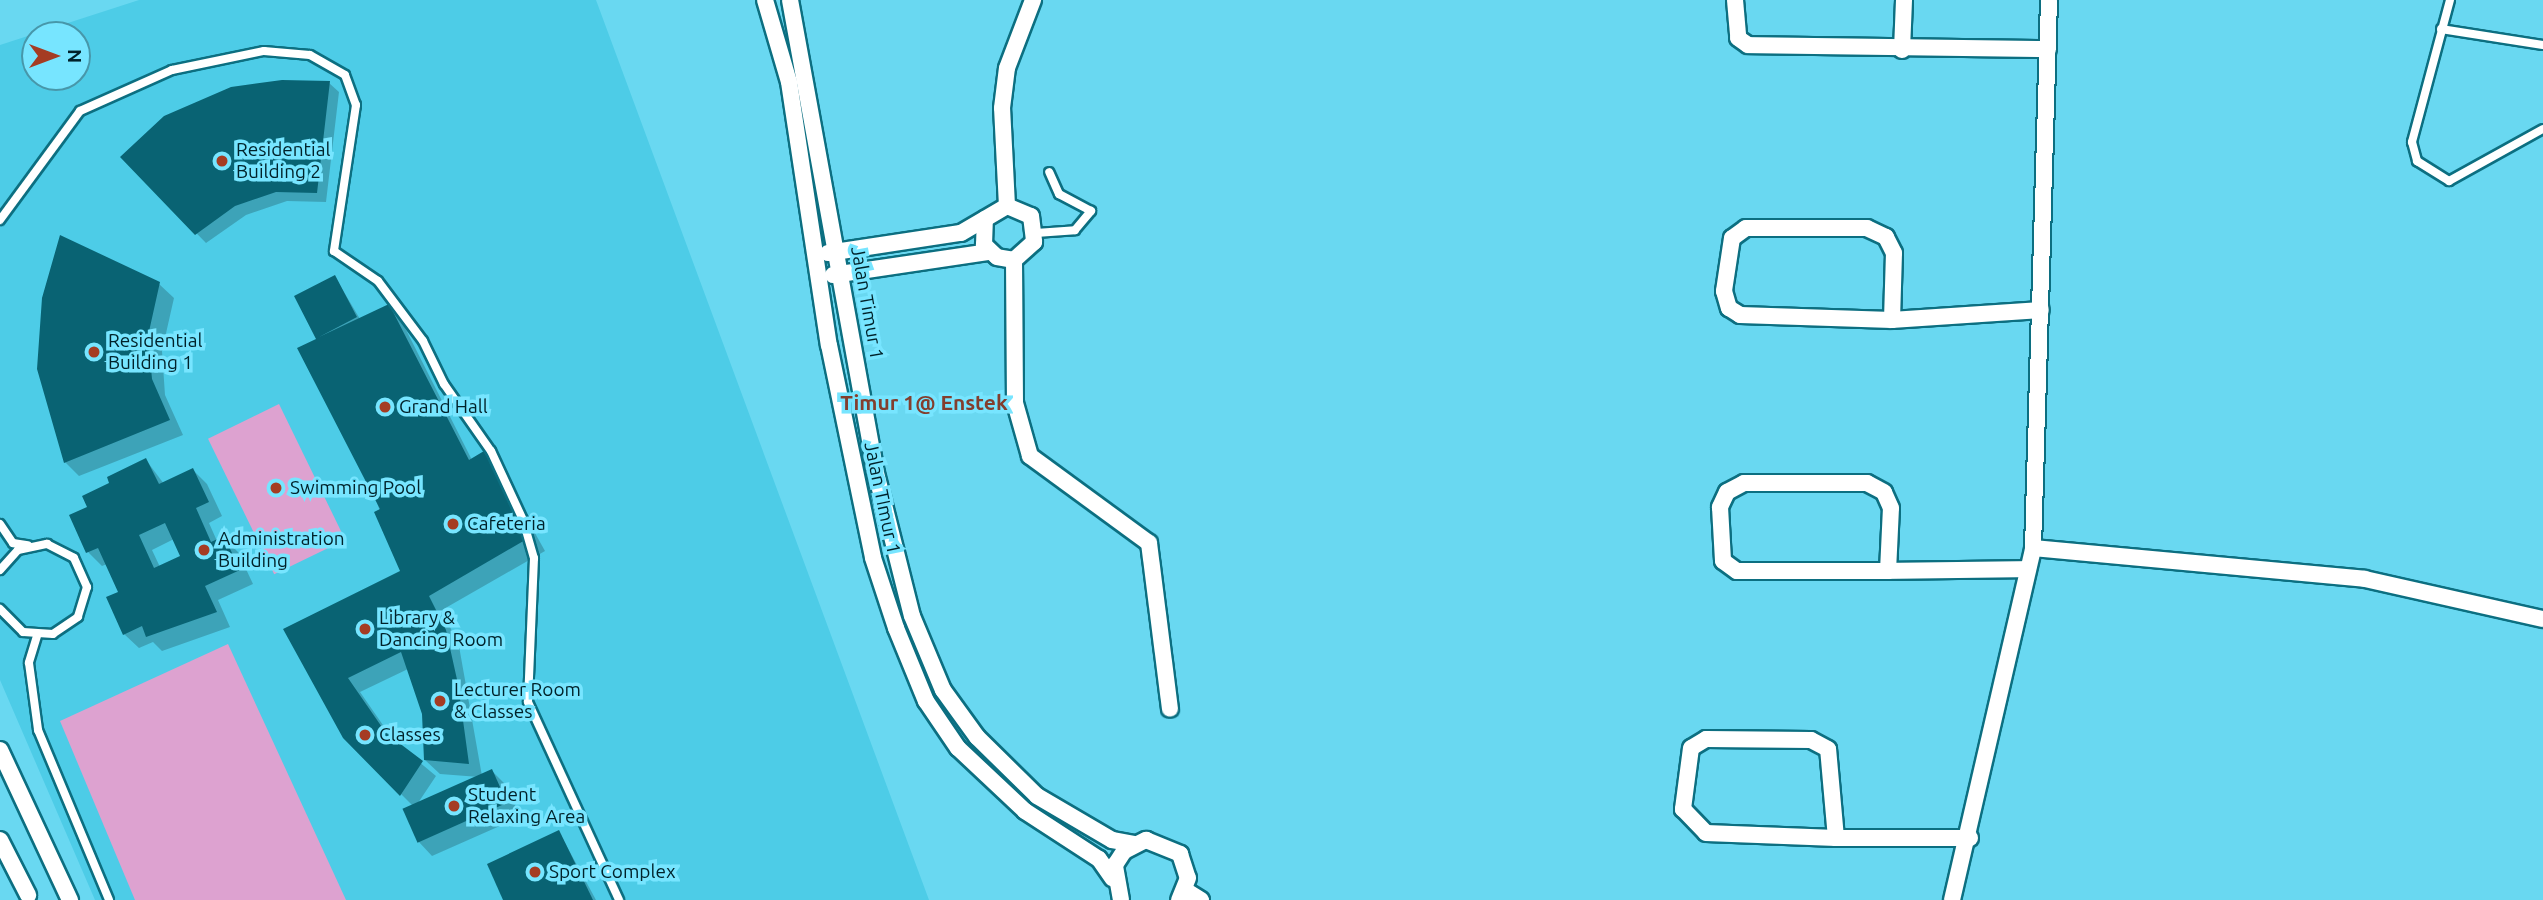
<!DOCTYPE html>
<style>
body{margin:0}
#map{position:relative;width:2543px;height:900px;overflow:hidden;background:#69d8f1;font-family:Ubuntu,sans-serif}
div>[style]{position:absolute}
.built>*{inset:0;background:#4dcce7}
.green>*{inset:0;background:#dda2d0;transform-origin:0 0}
.shadow>*{inset:0;background:#0003}
.building>*{inset:0;background:#096373;transform-origin:0 0}
.roads{filter:drop-shadow(2px 0 #0c6f81) drop-shadow(-2px 0 #0c6f81) drop-shadow(0 2px #0c6f81) drop-shadow(0 -2px #0c6f81)}
.service>*{height:8px;margin:-4px;padding:0 4px;transform-origin:4px;border-radius:4px;background:#fff}
.minor>*{height:16px;margin:-8px;padding:0 8px;transform-origin:8px;border-radius:8px;background:#fff}
.dots>*{width:19px;height:19px;translate:-50% -50%;box-sizing:border-box;border:4px solid #77e5ff;border-radius:50%}
span{translate:-50% -50%;white-space:nowrap;text-align:center;line-height:1.15;-webkit-text-stroke:7px #77e5ff;paint-order:stroke}
.poi-label{font-size:19px;color:#00222a}
.left{translate:0 -50%;text-align:left}
.street-label{font-size:19px;color:#00222a}
.neighbourhood-label{font-size:21px;color:#833e2d;font-weight:700}
.north{position:absolute;left:21px;top:21px;width:70px;height:70px;box-sizing:border-box;background:#77e5ff;border:2px solid #4797aa;border-radius:50%;rotate:90deg;font-size:19px;font-weight:700;line-height:28px;text-align:center;color:#00222a}
.north::after{content:'';display:block;margin:auto;width:24px;height:32px;background:#a53c23;clip-path:polygon(50% 0,100% 100%,50% 72%,0 100%)}
</style>
<div id="map">
<div class="built">
<div style="clip-path:polygon(evenodd,139px 0,596px 0,929px 900px,95px 900px,0 680px,0 45px,139px 0,35px 35px,77px 35px,77px 77px,35px 77px,35px 35px)"></div>
</div>
<div class="green">
<div style="left:279px;top:404px;width:151px;height:79px;rotate:64deg"></div>
<div style="clip-path:polygon(228px 644px,346px 900px,135px 900px,60px 721px)"></div>
</div>
<div class="shadow">
<div style="clip-path:polygon(329px 83px,339px 92px,326px 202px,287px 201px,246px 215px,206px 243px,122px 157px)"></div>
<div style="clip-path:polygon(evenodd,335px 277px,360px 319px,389px 306px,399px 316px,472px 460px,484px 453px,498px 467px,545px 551px,442px 610px,459px 646px,482px 776px,492px 771px,506px 785px,520px 817px,432px 856px,418px 841px,413px 806px,344px 737px,286px 629px,402px 572px,317px 337px,335px 277px,408px 669px,423px 713px,425px 760px,440px 774px,479px 777px,418px 803px,436px 776px,394px 741px,360px 692px,408px 669px)"></div>
<div style="clip-path:polygon(159px 284px,174px 298px,162px 351px,165px 395px,183px 435px,79px 476px,65px 462px)"></div>
<div style="clip-path:polygon(evenodd,146px 460px,164px 484px,193px 470px,207px 484px,222px 516px,209px 523px,217px 541px,224px 538px,238px 552px,253px 584px,218px 600px,230px 627px,162px 651px,153px 642px,139px 648px,124px 634px,120px 593px,107px 564px,102px 566px,88px 552px,89px 507px,146px 460px,174px 539px,183px 557px,160px 567px,152px 550px,174px 539px)"></div>
<div style="clip-path:polygon(559px 832px,596px 900px,505px 900px)"></div>
</div>
<div class="building">
<div style="clip-path:polygon(282px 80px,330px 81px,317px 193px,276px 192px,235px 206px,195px 235px,120px 157px,164px 116px,231px 87px)"></div>
<div style="clip-path:polygon(60px 235px,160px 282px,148px 336px,152px 379px,170px 420px,64px 463px,37px 369px,42px 298px)"></div>
<div style="clip-path:polygon(335px 275px,357px 317px,319px 337px,389px 304px,469px 460px,484px 451px,532px 536px,429px 596px,446px 630px,458px 684px,469px 764px,424px 760px,422px 714px,401px 652px,348px 678px,386px 733px,423px 761px,400px 796px,343px 738px,283px 629px,400px 571px,374px 512px,380px 509px,297px 348px,316px 339px,294px 296px)"></div>
<div style="clip-path:polygon(evenodd,146px 458px,159px 484px,193px 468px,209px 502px,196px 508px,211px 542px,224px 536px,240px 570px,205px 586px,217px 612px,146px 637px,142px 626px,123px 635px,106px 597px,118px 592px,98px 548px,86px 553px,69px 515px,87px 507px,82px 496px,109px 483px,107px 477px,146px 458px,165px 523px,180px 556px,154px 568px,139px 535px,165px 523px)"></div>
<div style="left:492px;top:769px;width:37px;height:98px;rotate:66deg"></div>
<div style="clip-path:polygon(559px 830px,593px 900px,503px 900px,487px 864px)"></div>
</div>
<div class="roads">
<div class="service">
<div style="left:2450px;top:0;width:147px;rotate:105deg"></div>
<div style="left:2412px;top:142px;width:20px;rotate:75deg"></div>
<div style="left:2417px;top:161px;width:38px;rotate:32deg"></div>
<div style="left:2449px;top:181px;width:107px;rotate:-29deg"></div>
<div style="left:2441px;top:29px;width:103px;rotate:8.9deg"></div>
<div style="left:0;top:220px;width:135px;rotate:-53.7deg"></div>
<div style="left:80px;top:111px;width:101px;rotate:-24deg"></div>
<div style="left:172px;top:70px;width:94px;rotate:-11.7deg"></div>
<div style="left:264px;top:51px;width:46px;rotate:5deg"></div>
<div style="left:310px;top:55px;width:40px;rotate:29.7deg"></div>
<div style="left:345px;top:75px;width:32px;rotate:70deg"></div>
<div style="left:356px;top:105px;width:148px;rotate:98.6deg"></div>
<div style="left:334px;top:251px;width:53px;rotate:34.3deg"></div>
<div style="left:378px;top:281px;width:75px;rotate:53.1deg"></div>
<div style="left:423px;top:341px;width:48px;rotate:64deg"></div>
<div style="left:444px;top:384px;width:82px;rotate:55deg"></div>
<div style="left:491px;top:451px;width:76px;rotate:65.1deg"></div>
<div style="left:523px;top:520px;width:40px;rotate:74deg"></div>
<div style="left:534px;top:558px;width:144px;rotate:92.4deg"></div>
<div style="left:528px;top:702px;width:218px;rotate:65.3deg"></div>
<div style="left:1036px;top:233px;width:39px;rotate:-4deg"></div>
<div style="left:1075px;top:230px;width:25px;rotate:-50deg"></div>
<div style="left:1091px;top:211px;width:36px;rotate:-152deg"></div>
<div style="left:1059px;top:194px;width:24px;rotate:-114deg"></div>
<div style="left:0;top:524px;width:23px;rotate:56deg"></div>
<div style="left:13px;top:543px;width:15px;rotate:8deg"></div>
<div style="left:0;top:570px;width:27px;rotate:-48deg"></div>
<div style="left:18px;top:550px;width:30px;rotate:-12deg"></div>
<div style="left:47px;top:544px;width:30px;rotate:27deg"></div>
<div style="left:74px;top:558px;width:32px;rotate:66deg"></div>
<div style="left:87px;top:587px;width:31px;rotate:107deg"></div>
<div style="left:78px;top:617px;width:30px;rotate:146deg"></div>
<div style="left:53px;top:634px;width:30px;rotate:-176deg"></div>
<div style="left:23px;top:632px;width:33px;rotate:-135deg"></div>
<div style="left:37px;top:636px;width:28px;rotate:107deg"></div>
<div style="left:29px;top:663px;width:68px;rotate:82.3deg"></div>
<div style="left:38px;top:730px;width:184px;rotate:67.3deg"></div>
</div>
<div class="minor">
<div style="left:765px;top:0;width:85px;rotate:73.7deg"></div>
<div style="left:789px;top:82px;width:266px;rotate:81.4deg"></div>
<div style="left:829px;top:345px;width:217px;rotate:78.3deg"></div>
<div style="left:873px;top:558px;width:74px;rotate:71.8deg"></div>
<div style="left:896px;top:628px;width:79px;rotate:67.7deg"></div>
<div style="left:926px;top:701px;width:57px;rotate:55.8deg"></div>
<div style="left:958px;top:748px;width:92px;rotate:43.2deg"></div>
<div style="left:1025px;top:811px;width:88px;rotate:33deg"></div>
<div style="left:1099px;top:859px;width:24px;rotate:55deg"></div>
<div style="left:790px;top:0;width:481px;rotate:79.7deg"></div>
<div style="left:876px;top:473px;width:147px;rotate:75.9deg"></div>
<div style="left:912px;top:616px;width:80px;rotate:67.3deg"></div>
<div style="left:943px;top:690px;width:58px;rotate:54.1deg"></div>
<div style="left:977px;top:737px;width:84px;rotate:44.5deg"></div>
<div style="left:1037px;top:796px;width:87px;rotate:30.4deg"></div>
<div style="left:1112px;top:840px;width:22px;rotate:10deg"></div>
<div style="left:1735px;top:0;width:38px;rotate:85deg"></div>
<div style="left:1738px;top:38px;width:12px;rotate:35deg"></div>
<div style="left:1748px;top:45px;width:300px;rotate:0.8deg"></div>
<div style="left:1902px;top:50px;width:50px;rotate:-87.7deg"></div>
<div style="left:1007px;top:206px;width:98px;rotate:-92.9deg"></div>
<div style="left:1002px;top:108px;width:40px;rotate:-82.9deg"></div>
<div style="left:1007px;top:68px;width:73px;rotate:-69.1deg"></div>
<div style="left:828px;top:253px;width:134px;rotate:-8.6deg"></div>
<div style="left:961px;top:233px;width:53px;rotate:-30.4deg"></div>
<div style="left:1007px;top:206px;width:26px;rotate:23deg"></div>
<div style="left:1031px;top:216px;width:26px;rotate:83deg"></div>
<div style="left:1034px;top:242px;width:27px;rotate:138deg"></div>
<div style="left:1014px;top:260px;width:17px;rotate:-170deg"></div>
<div style="left:997px;top:257px;width:18px;rotate:-137deg"></div>
<div style="left:984px;top:245px;width:26px;rotate:-88deg"></div>
<div style="left:1014px;top:260px;width:143px;rotate:89.6deg"></div>
<div style="left:1015px;top:403px;width:55px;rotate:74.2deg"></div>
<div style="left:1030px;top:456px;width:147px;rotate:36.2deg"></div>
<div style="left:1149px;top:543px;width:167px;rotate:82.8deg"></div>
<div style="left:833px;top:275px;width:158px;rotate:-8.4deg"></div>
<div style="left:1892px;top:320px;width:67px;rotate:-88.3deg"></div>
<div style="left:1894px;top:253px;width:18px;rotate:-117deg"></div>
<div style="left:1886px;top:237px;width:21px;rotate:-155deg"></div>
<div style="left:1867px;top:228px;width:121px;rotate:180deg"></div>
<div style="left:1746px;top:228px;width:17px;rotate:144deg"></div>
<div style="left:1732px;top:238px;width:54px;rotate:98.6deg"></div>
<div style="left:1724px;top:291px;width:18px;rotate:74deg"></div>
<div style="left:1729px;top:308px;width:13px;rotate:32deg"></div>
<div style="left:1740px;top:315px;width:152px;rotate:1.9deg"></div>
<div style="left:1892px;top:320px;width:149px;rotate:-3.8deg"></div>
<div style="left:2033px;top:548px;width:333px;rotate:5.3deg"></div>
<div style="left:2365px;top:579px;width:182px;rotate:12.7deg"></div>
<div style="left:1888px;top:571px;width:63px;rotate:-87.3deg"></div>
<div style="left:1891px;top:508px;width:17px;rotate:-114deg"></div>
<div style="left:1884px;top:492px;width:19px;rotate:-152deg"></div>
<div style="left:1867px;top:483px;width:123px;rotate:180deg"></div>
<div style="left:1744px;top:483px;width:19px;rotate:152deg"></div>
<div style="left:1727px;top:492px;width:17px;rotate:115deg"></div>
<div style="left:1720px;top:507px;width:54px;rotate:86.8deg"></div>
<div style="left:1723px;top:561px;width:17px;rotate:36deg"></div>
<div style="left:1737px;top:571px;width:151px"></div>
<div style="left:1888px;top:571px;width:140px;rotate:-0.8deg"></div>
<div style="left:0;top:750px;width:166px;rotate:65deg"></div>
<div style="left:1836px;top:838px;width:89px;rotate:-95.1deg"></div>
<div style="left:1828px;top:749px;width:19px;rotate:-152deg"></div>
<div style="left:1811px;top:740px;width:105px;rotate:-179.5deg"></div>
<div style="left:1706px;top:739px;width:17px;rotate:149deg"></div>
<div style="left:1691px;top:748px;width:62px;rotate:97.5deg"></div>
<div style="left:1683px;top:809px;width:33px;rotate:46deg"></div>
<div style="left:1706px;top:833px;width:130px;rotate:2.2deg"></div>
<div style="left:1836px;top:838px;width:134px"></div>
<div style="left:0;top:840px;width:62px;rotate:63deg"></div>
<div style="left:1185px;top:890px;width:19px;rotate:32deg"></div>
<div style="left:1121px;top:900px;width:36px;rotate:-100deg"></div>
<div style="left:1115px;top:865px;width:17px;rotate:-57deg"></div>
<div style="left:1124px;top:851px;width:25px;rotate:-27deg"></div>
<div style="left:1146px;top:840px;width:37px;rotate:22deg"></div>
<div style="left:1180px;top:854px;width:25px;rotate:72deg"></div>
<div style="left:1188px;top:878px;width:24px;rotate:112deg"></div>
<div style="left:1952px;top:900px;width:361px;rotate:-77deg"></div>
<div style="left:2033px;top:548px;width:548px;rotate:-88.33deg"></div>
</div>
</div>
<div class="dots">
<div style="left:222px;top:161px;background:#a53c23"></div>
<div style="left:94px;top:352px;background:#a53c23"></div>
<div style="left:385px;top:407px;background:#a53c23"></div>
<div style="left:276px;top:488px;background:#a53c23"></div>
<div style="left:453px;top:524px;background:#a53c23"></div>
<div style="left:204px;top:550px;background:#a53c23"></div>
<div style="left:365px;top:629px;background:#a53c23"></div>
<div style="left:440px;top:701px;background:#a53c23"></div>
<div style="left:365px;top:735px;background:#a53c23"></div>
<div style="left:454px;top:806px;background:#a53c23"></div>
<div style="left:535px;top:872px;background:#a53c23"></div>
</div>
<div class="poi-label">
<span class="left" style="left:236px;top:161px">Residential<br>Building 2</span>
<span class="left" style="left:108px;top:352px">Residential<br>Building 1</span>
<span class="left" style="left:399px;top:407px">Grand Hall</span>
<span class="left" style="left:290px;top:488px">Swimming Pool</span>
<span class="left" style="left:467px;top:524px">Cafeteria</span>
<span class="left" style="left:218px;top:550px">Administration<br>Building</span>
<span class="left" style="left:379px;top:629px">Library &amp;<br>Dancing Room</span>
<span class="left" style="left:454px;top:701px">Lecturer Room<br>&amp; Classes</span>
<span class="left" style="left:379px;top:735px">Classes</span>
<span class="left" style="left:468px;top:806px">Student<br>Relaxing Area</span>
<span class="left" style="left:549px;top:872px">Sport Complex</span>
</div>
<div class="street-label">
<span style="left:867px;top:303px;rotate:80deg">Jalan Timur 1</span>
<span style="left:882px;top:498px;rotate:78deg">Jalan TImur 1</span>
</div>
<div class="neighbourhood-label">
<span style="left:924px;top:402px">Timur 1@ Enstek</span>
</div>
<div class="north">N</div>
</div>
